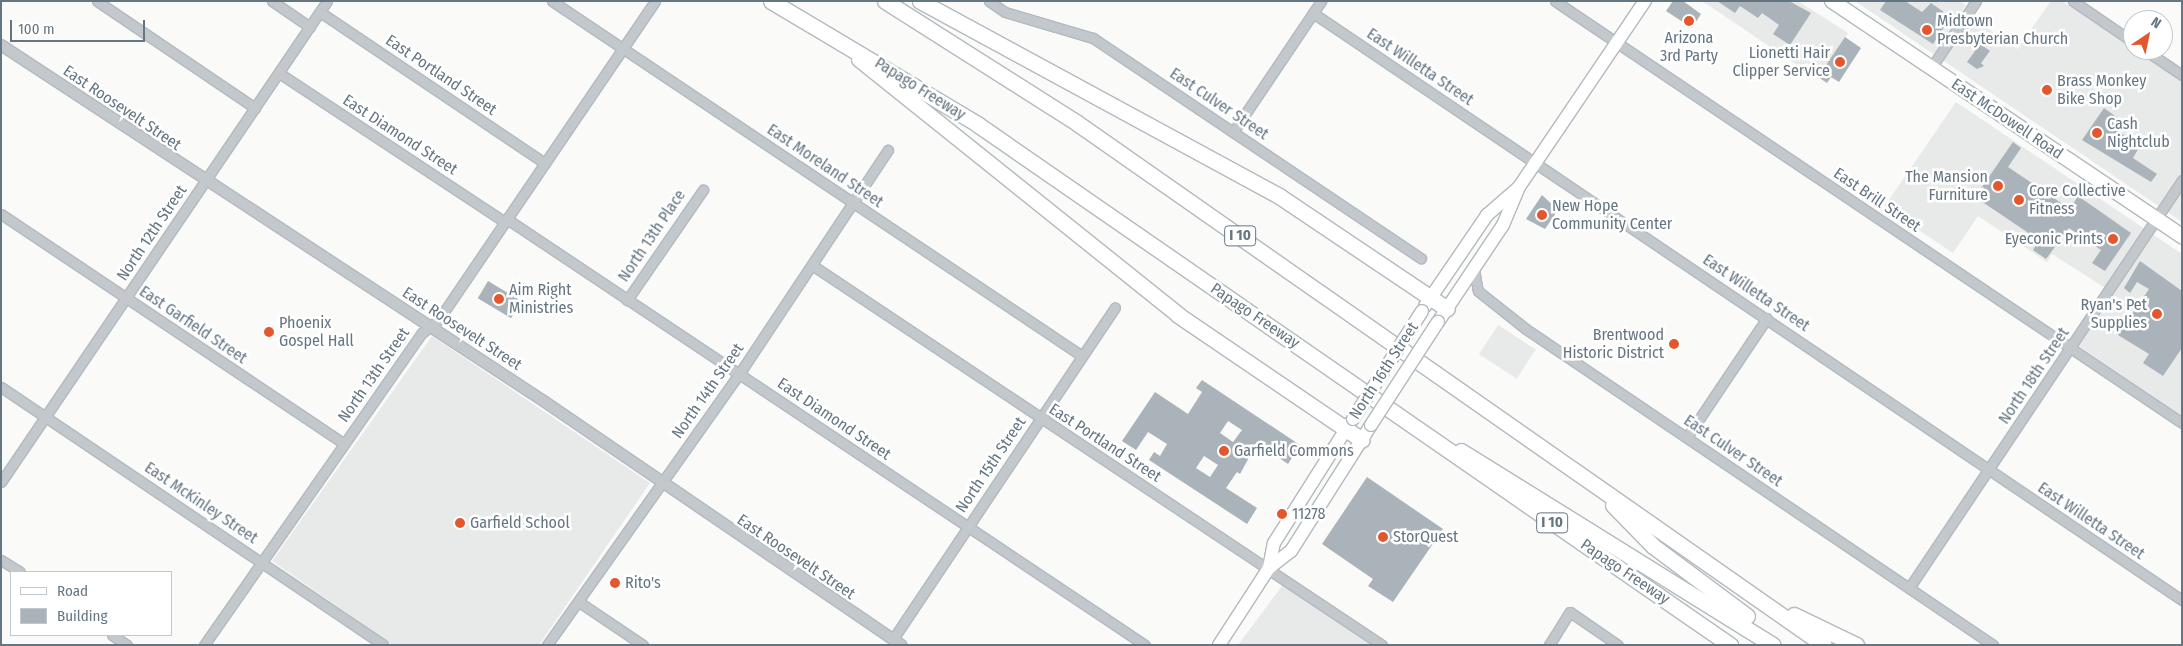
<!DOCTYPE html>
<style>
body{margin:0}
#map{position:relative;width:2183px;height:646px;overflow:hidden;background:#fafaf8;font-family:"Fira Sans Condensed",sans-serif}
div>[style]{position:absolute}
.built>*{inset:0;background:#e8e9e9;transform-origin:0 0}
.building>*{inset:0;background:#aab3b9;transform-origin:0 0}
.roads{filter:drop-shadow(1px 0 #b3babf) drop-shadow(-1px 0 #b3babf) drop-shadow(0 1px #b3babf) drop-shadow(0 -1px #b3babf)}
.minor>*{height:9px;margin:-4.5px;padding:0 4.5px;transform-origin:4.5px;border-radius:4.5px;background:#c3c8cc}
.tertiary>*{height:10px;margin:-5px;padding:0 5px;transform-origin:5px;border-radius:5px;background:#c3c8cc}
.secondary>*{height:12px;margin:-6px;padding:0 6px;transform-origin:6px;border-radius:6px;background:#fff}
.primary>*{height:14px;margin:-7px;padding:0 7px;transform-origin:7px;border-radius:7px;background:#fff}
.motorway>*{height:15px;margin:-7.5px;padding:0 7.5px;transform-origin:7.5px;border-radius:7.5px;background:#fff}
.bridges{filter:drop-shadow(1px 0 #b3babf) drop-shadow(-1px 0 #b3babf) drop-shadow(0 1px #b3babf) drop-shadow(0 -1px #b3babf)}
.secondary-bridge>*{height:12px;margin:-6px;padding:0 6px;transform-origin:6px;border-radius:6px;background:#fff}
.dots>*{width:14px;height:14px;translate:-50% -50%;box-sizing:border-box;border:2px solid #fff;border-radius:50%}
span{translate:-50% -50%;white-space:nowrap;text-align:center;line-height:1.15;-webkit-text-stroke:5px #fff;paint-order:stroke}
.shield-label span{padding:1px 4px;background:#fff;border:1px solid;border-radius:4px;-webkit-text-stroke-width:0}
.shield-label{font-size:15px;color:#657683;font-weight:700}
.poi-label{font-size:16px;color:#657683}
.left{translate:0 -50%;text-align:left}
.right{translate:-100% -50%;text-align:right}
.street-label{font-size:16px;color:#657683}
.frame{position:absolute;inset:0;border:2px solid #657683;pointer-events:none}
.legend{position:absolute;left:10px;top:571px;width:162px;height:65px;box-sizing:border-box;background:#fff;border:1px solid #c1c8cd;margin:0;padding:6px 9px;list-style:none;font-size:15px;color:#657683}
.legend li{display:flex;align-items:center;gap:10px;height:25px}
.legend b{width:25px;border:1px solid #c1c8cd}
.north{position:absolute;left:2123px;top:10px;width:50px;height:50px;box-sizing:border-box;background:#fff;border:1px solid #c1c8cd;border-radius:50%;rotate:34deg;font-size:14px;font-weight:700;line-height:20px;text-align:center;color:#657683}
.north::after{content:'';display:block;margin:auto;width:18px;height:22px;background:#e4572e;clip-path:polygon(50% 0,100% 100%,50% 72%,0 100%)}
.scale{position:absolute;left:10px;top:20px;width:135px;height:22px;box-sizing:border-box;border:2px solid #657683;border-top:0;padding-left:6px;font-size:15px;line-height:18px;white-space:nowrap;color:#657683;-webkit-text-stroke:4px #fff;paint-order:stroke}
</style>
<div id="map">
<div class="built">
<div style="clip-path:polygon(1702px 1px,1798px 1px,1848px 33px,1818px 79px)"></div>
<div style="clip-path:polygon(1855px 1px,1960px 1px,1966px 5px,1962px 10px,2017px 49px,2051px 1px,2062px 1px,2182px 82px,2182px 222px)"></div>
<div style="clip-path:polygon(1956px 102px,2182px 254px,2182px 416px,2079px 346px,2113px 293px,2052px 254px,2047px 262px,1978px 216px,1953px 253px,1884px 207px)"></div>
<div style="left:1498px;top:325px;width:45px;height:35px;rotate:33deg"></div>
<div style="clip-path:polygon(432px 336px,650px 483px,539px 645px,393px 645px,272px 561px)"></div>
<div style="clip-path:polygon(1282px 586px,1287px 587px,1371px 645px,1238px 645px)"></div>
</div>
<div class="building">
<div style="clip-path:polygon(1673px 1px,1683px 1px,1701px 14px,1692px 28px,1666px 11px)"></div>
<div style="clip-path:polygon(1717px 1px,1789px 1px,1811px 13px,1790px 45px,1773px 34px,1779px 25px,1762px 13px,1758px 18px,1740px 6px,1735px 13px)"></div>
<div style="clip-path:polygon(1886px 1px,1905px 1px,1922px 12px,1931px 3px,1951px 17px,1933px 44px,1880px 10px)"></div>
<div style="clip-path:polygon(1845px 37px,1861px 48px,1839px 82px,1831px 77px,1827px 83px,1818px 77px)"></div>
<div style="clip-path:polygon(1980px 44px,1990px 51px,1981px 63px,1984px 66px,1977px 69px,1967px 62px)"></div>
<div style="clip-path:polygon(2104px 108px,2118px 118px,2112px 127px,2140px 146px,2133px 158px,2157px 174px,2151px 182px,2082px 140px)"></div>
<div style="clip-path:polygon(2013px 142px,2021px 148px,2008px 167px,2070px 209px,2078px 196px,2131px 233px,2105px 271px,2092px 263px,2101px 250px,2069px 228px,2046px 259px,2033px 250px,2039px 240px,1975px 197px)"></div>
<div style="clip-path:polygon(1542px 195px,1558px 210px,1545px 229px,1526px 219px)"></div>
<div style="clip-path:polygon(2140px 261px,2182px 291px,2182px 348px,2163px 376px,2143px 363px,2149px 354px,2118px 335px,2149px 289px,2137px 282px,2130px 293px,2124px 288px)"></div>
<div style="left:488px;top:281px;width:39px;height:20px;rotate:31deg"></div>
<div style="clip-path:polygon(evenodd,1202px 380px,1300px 445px,1288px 464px,1257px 443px,1240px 474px,1237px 472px,1226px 488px,1257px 508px,1247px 524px,1149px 460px,1154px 452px,1160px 456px,1167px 444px,1148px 432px,1136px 450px,1122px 441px,1155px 392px,1188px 414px,1202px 392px,1196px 388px,1202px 380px,1228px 421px,1242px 430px,1233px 442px,1220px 433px,1228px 421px,1202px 380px,1204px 456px,1218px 465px,1210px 477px,1196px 468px,1204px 456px)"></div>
<div style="clip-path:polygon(1367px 477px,1443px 529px,1393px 602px,1368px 586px,1373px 579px,1322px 544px)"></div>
</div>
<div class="roads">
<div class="minor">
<div style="left:97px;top:1px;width:191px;rotate:34.1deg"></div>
<div style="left:272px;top:1px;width:46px;rotate:34.4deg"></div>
<div style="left:552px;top:1px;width:638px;rotate:33.81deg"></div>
<div style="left:989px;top:1px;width:19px;rotate:35deg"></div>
<div style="left:1005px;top:12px;width:92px;rotate:16.5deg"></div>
<div style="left:1093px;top:38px;width:395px;rotate:33.9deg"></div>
<div style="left:1555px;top:1px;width:756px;rotate:33.94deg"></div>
<div style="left:2073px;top:1px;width:73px;rotate:34.3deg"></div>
<div style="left:320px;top:12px;width:271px;rotate:33.9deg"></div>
<div style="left:1313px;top:13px;width:1049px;rotate:34.04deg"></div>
<div style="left:2145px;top:50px;width:45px;rotate:34deg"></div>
<div style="left:1931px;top:68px;width:81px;rotate:-56.1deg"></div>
<div style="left:279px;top:73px;width:271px;rotate:33.4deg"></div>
<div style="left:1233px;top:132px;width:158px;rotate:-56.1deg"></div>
<div style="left:1px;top:214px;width:413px;rotate:33.8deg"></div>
<div style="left:507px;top:219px;width:767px;rotate:33.73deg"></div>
<div style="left:812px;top:265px;width:685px;rotate:33.69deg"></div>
<div style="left:1474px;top:269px;width:22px;rotate:80deg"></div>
<div style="left:1478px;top:291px;width:61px;rotate:38.4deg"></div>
<div style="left:1526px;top:329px;width:564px;rotate:34.08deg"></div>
<div style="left:627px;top:300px;width:134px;rotate:-55.4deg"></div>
<div style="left:1px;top:387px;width:461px;rotate:34deg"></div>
<div style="left:1687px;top:437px;width:143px;rotate:-56.1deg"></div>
<div style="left:1px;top:482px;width:581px;rotate:-55.87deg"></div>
<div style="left:1px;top:560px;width:22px;rotate:32deg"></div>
<div style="left:1909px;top:588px;width:491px;rotate:-56.2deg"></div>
<div style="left:579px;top:602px;width:77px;rotate:33.9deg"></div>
<div style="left:112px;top:635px;width:18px;rotate:34deg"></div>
<div style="left:893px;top:639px;width:399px;rotate:-56.2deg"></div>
<div style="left:204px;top:645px;width:381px;rotate:-55.1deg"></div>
<div style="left:422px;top:333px;width:22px;rotate:-39deg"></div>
<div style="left:439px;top:319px;width:384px;rotate:-55.8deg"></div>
<div style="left:547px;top:645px;width:332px;rotate:-54.7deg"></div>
<div style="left:739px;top:374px;width:269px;rotate:-56.4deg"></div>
<div style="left:1549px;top:645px;width:39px;rotate:-58deg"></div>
<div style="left:1570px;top:612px;width:58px;rotate:34.5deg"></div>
</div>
<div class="tertiary">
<div style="left:1px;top:45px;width:651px;rotate:33.27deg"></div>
<div style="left:545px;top:402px;width:431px;rotate:34.3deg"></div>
</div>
<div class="secondary">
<div style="left:1425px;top:306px;width:110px;rotate:-55.7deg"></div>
<div style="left:1487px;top:215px;width:40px;rotate:-41deg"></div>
<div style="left:1438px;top:322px;width:117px;rotate:-56.2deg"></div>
<div style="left:1503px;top:225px;width:41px;rotate:-67.2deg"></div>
<div style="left:1519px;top:187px;width:225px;rotate:-55.9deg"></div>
<div style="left:1269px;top:568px;width:25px;rotate:-79deg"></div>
<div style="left:1274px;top:543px;width:142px;rotate:-57.7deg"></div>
<div style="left:1219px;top:645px;width:92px;rotate:-57deg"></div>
<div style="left:1269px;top:568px;width:28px;rotate:-38deg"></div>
<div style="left:1291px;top:551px;width:149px;rotate:-57.6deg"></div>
</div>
<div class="primary">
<div style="left:1832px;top:1px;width:422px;rotate:33.9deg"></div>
</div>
<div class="motorway">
<div style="left:771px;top:1px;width:240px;rotate:30.8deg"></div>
<div style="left:977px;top:124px;width:916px;rotate:34.68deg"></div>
<div style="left:885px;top:1px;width:227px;rotate:32.4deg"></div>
<div style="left:1077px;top:123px;width:911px;rotate:34.95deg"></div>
<div style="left:920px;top:1px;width:409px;rotate:28.5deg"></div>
<div style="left:1279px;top:196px;width:202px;rotate:33.9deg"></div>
<div style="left:859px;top:59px;width:409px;rotate:38.7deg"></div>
<div style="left:1178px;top:315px;width:222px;rotate:34.2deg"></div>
<div style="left:1461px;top:451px;width:367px;rotate:31.9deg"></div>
<div style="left:1613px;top:505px;width:57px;rotate:45.7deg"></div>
<div style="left:1653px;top:546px;width:117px;rotate:36.7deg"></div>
<div style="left:1794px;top:615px;width:69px;rotate:25.8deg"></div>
</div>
</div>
<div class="bridges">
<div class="secondary-bridge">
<div style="left:1353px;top:419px;width:128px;rotate:-57.4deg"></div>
<div style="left:1371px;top:425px;width:123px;rotate:-57deg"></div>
</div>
</div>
<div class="dots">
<div style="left:1689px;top:21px;background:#e4572e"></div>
<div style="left:1927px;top:30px;background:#e4572e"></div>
<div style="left:1840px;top:62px;background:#e4572e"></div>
<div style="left:2047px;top:90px;background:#e4572e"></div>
<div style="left:2097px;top:133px;background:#e4572e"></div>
<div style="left:1998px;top:186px;background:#e4572e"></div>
<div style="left:2019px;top:200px;background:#e4572e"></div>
<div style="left:1542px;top:215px;background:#e4572e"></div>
<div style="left:2113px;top:239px;background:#e4572e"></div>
<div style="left:499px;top:299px;background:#e4572e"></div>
<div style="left:2157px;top:314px;background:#e4572e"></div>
<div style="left:269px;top:332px;background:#e4572e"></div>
<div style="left:1674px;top:344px;background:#e4572e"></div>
<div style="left:1224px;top:451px;background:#e4572e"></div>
<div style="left:1282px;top:514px;background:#e4572e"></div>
<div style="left:460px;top:523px;background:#e4572e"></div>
<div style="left:1383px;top:537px;background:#e4572e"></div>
<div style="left:615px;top:583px;background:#e4572e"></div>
</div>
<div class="shield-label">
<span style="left:1240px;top:236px">I 10</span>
<span style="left:1552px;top:523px">I 10</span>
</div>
<div class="poi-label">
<span class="left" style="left:1937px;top:30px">Midtown<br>Presbyterian Church</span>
<span style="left:1689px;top:47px">Arizona<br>3rd Party</span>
<span class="right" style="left:1830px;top:62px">Lionetti Hair<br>Clipper Service</span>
<span class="left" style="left:2057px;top:90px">Brass Monkey<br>Bike Shop</span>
<span class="left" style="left:2107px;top:133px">Cash<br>Nightclub</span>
<span class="right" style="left:1988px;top:186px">The Mansion<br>Furniture</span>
<span class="left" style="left:2029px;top:200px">Core Collective<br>Fitness</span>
<span class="left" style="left:1552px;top:215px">New Hope<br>Community Center</span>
<span class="right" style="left:2103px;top:239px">Eyeconic Prints</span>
<span class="left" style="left:509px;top:299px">Aim Right<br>Ministries</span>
<span class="right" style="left:2147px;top:314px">Ryan's Pet<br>Supplies</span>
<span class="left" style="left:279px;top:332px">Phoenix<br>Gospel Hall</span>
<span class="right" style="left:1664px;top:344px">Brentwood<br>Historic District</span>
<span class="left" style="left:1234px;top:451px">Garfield Commons</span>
<span class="left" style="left:1292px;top:514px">11278</span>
<span class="left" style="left:470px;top:523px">Garfield School</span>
<span class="left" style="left:1393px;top:537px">StorQuest</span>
<span class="left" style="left:625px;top:583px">Rito's</span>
</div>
<div class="street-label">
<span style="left:1420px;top:67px;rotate:34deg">East Willetta Street</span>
<span style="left:441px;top:75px;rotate:34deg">East Portland Street</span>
<span style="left:920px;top:89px;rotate:32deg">Papago Freeway</span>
<span style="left:1219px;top:104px;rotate:34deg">East Culver Street</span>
<span style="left:122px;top:108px;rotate:34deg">East Roosevelt Street</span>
<span style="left:2007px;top:119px;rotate:34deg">East McDowell Road</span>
<span style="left:400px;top:135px;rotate:33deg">East Diamond Street</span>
<span style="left:825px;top:166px;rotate:34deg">East Moreland Street</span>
<span style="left:1877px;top:200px;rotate:34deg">East Brill Street</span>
<span style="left:152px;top:233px;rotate:-56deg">North 12th Street</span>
<span style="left:652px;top:236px;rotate:-56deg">North 13th Place</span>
<span style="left:1756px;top:293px;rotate:34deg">East Willetta Street</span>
<span style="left:1255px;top:316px;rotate:34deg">Papago Freeway</span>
<span style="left:193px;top:325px;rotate:34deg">East Garfield Street</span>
<span style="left:462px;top:329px;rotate:33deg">East Roosevelt Street</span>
<span style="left:1384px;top:371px;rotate:-57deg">North 16th Street</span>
<span style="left:374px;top:375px;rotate:-55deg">North 13th Street</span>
<span style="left:2034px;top:376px;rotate:-56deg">North 18th Street</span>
<span style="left:708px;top:391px;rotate:-55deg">North 14th Street</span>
<span style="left:834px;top:419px;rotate:34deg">East Diamond Street</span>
<span style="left:1105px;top:443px;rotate:33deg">East Portland Street</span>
<span style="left:1733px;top:451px;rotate:34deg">East Culver Street</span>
<span style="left:991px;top:465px;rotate:-56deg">North 15th Street</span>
<span style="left:201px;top:503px;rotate:34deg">East McKinley Street</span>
<span style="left:2091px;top:521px;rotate:34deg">East Willetta Street</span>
<span style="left:796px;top:557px;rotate:34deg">East Roosevelt Street</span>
<span style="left:1625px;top:572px;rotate:34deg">Papago Freeway</span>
</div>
<div class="frame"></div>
<ul class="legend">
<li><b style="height:6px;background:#fff"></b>Road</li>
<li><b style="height:14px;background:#aab3b9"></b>Building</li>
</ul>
<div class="north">N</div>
<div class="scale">100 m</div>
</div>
